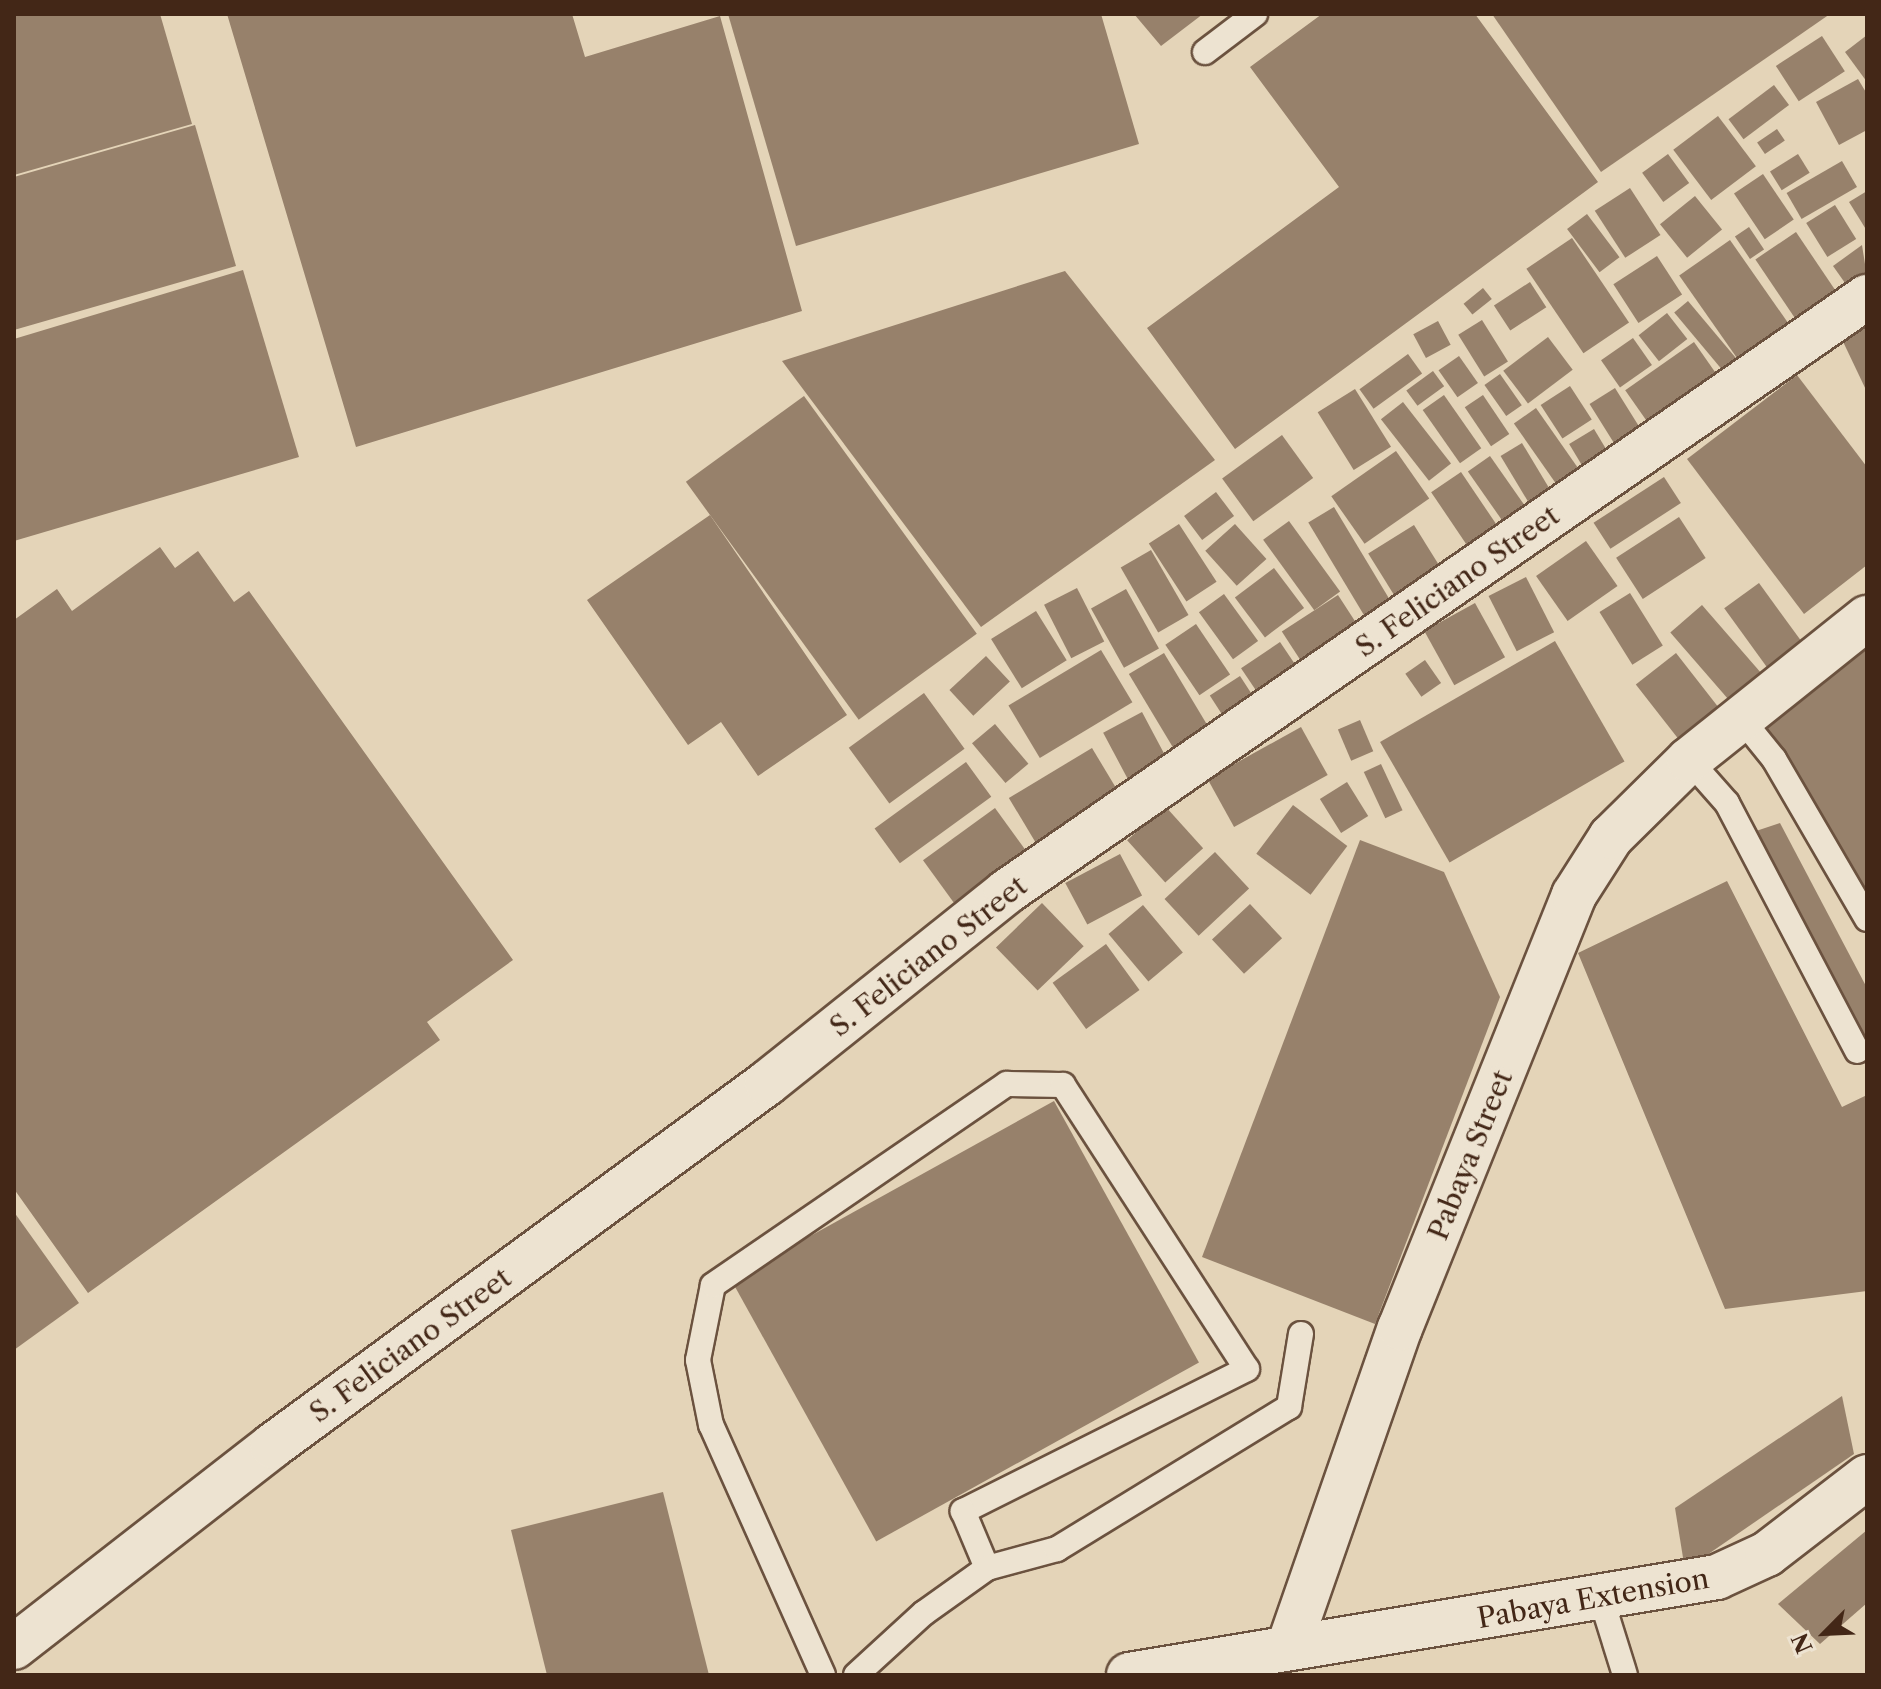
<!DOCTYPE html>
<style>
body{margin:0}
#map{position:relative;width:1881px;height:1689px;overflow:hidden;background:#e4d4b8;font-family:"Libre Caslon Text",serif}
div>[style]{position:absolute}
.building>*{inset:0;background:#97816b;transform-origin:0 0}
.roads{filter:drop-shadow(2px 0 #6b523f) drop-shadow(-2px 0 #6b523f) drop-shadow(0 2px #6b523f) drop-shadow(0 -2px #6b523f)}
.lane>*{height:24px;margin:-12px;padding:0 12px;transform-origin:12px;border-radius:12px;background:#ede3d1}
.street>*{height:44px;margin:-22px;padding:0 22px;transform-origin:22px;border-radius:22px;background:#ede3d1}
span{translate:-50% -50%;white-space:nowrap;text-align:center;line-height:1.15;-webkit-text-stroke:8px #ede3d1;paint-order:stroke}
.street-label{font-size:28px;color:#432717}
.frame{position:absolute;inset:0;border:16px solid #432717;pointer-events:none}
.north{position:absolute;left:1785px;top:1593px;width:80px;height:80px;-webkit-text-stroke:6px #ede3d1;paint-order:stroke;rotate:246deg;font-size:22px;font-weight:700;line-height:32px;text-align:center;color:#432717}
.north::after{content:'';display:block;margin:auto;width:28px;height:36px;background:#432717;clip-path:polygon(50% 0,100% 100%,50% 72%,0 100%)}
</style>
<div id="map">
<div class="building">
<div style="clip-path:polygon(14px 14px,160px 14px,192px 124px,14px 175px)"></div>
<div style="clip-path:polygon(227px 14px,572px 14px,585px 57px,720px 16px,802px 311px,356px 447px)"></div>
<div style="clip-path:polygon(728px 14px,1101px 14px,1139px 144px,796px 246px)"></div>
<div style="clip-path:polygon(1134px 14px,1203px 14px,1161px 46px)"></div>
<div style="clip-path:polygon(1322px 14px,1475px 14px,1598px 182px,1235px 449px,1147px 328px,1339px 187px,1250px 67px)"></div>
<div style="clip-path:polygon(1492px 14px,1830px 14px,1601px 172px)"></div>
<div style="clip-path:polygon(1867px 35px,1867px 82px,1845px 52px)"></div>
<div style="left:1822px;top:36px;width:42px;height:55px;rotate:57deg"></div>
<div style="clip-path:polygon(1858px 79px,1867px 94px,1867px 130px,1839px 145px,1816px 102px)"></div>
<div style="left:1774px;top:85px;width:25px;height:57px;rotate:53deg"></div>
<div style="left:1718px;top:116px;width:63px;height:56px;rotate:53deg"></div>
<div style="clip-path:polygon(195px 125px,236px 266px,14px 330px,14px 177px)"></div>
<div style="left:1777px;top:129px;width:14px;height:24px;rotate:56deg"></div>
<div style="left:1668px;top:154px;width:36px;height:32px;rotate:54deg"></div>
<div style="left:1798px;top:154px;width:22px;height:33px;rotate:58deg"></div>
<div style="left:1842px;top:161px;width:30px;height:64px;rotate:60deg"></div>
<div style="left:1763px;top:174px;width:55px;height:35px;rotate:56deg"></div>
<div style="left:1630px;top:188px;width:56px;height:42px;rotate:57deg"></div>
<div style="clip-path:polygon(1867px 191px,1867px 231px,1849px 202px)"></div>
<div style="left:1695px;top:196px;width:43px;height:45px;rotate:51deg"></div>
<div style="left:1835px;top:205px;width:40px;height:34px;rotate:58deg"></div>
<div style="left:1587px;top:214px;width:54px;height:25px;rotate:53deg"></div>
<div style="left:1749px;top:227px;width:27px;height:17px;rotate:56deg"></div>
<div style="left:1796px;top:232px;width:73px;height:49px;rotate:56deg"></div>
<div style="left:1572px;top:238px;width:102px;height:55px;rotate:56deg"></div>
<div style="left:1730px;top:240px;width:105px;height:62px;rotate:55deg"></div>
<div style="clip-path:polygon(1862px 245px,1867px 277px,1850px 290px,1833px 266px)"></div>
<div style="left:1657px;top:256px;width:46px;height:52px;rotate:57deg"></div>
<div style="clip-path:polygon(243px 270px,299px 457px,14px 541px,14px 339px)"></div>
<div style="clip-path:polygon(1065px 271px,1215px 460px,981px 627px,782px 361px)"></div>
<div style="left:1530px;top:282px;width:30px;height:43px;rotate:57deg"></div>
<div style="left:1483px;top:288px;width:14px;height:25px;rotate:51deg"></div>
<div style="left:1688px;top:301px;width:82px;height:18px;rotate:50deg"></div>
<div style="left:1667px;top:313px;width:33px;height:36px;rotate:52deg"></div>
<div style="clip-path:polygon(1867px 315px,1867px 392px,1837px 329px)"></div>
<div style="left:1482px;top:320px;width:49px;height:28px;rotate:58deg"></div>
<div style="left:1438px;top:321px;width:27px;height:28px;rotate:62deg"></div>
<div style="left:1548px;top:337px;width:41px;height:56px;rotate:53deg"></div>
<div style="left:1633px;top:338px;width:33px;height:39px;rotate:55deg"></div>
<div style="left:1694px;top:342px;width:55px;height:84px;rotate:55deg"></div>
<div style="left:1408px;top:354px;width:24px;height:60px;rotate:54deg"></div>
<div style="left:1459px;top:356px;width:33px;height:25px;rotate:55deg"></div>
<div style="left:1433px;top:371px;width:19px;height:33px;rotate:54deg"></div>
<div style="left:1500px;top:374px;width:38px;height:19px;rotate:55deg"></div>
<div style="clip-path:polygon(1797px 375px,1867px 467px,1867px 565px,1804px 614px,1687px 459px)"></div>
<div style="left:1570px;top:386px;width:40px;height:35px;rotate:57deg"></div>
<div style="left:1615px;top:388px;width:62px;height:30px;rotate:58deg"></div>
<div style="left:1355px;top:389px;width:68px;height:44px;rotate:58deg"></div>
<div style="left:1444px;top:395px;width:65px;height:26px;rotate:55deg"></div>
<div style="left:1483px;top:395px;width:47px;height:22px;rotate:56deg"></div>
<div style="left:804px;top:396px;width:294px;height:146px;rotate:54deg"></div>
<div style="left:1403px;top:402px;width:78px;height:28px;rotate:52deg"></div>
<div style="left:1536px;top:408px;width:76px;height:27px;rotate:55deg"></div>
<div style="left:1594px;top:429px;width:33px;height:29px;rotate:59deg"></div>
<div style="left:1282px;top:435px;width:53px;height:74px;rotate:54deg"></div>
<div style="left:1522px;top:443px;width:68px;height:25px;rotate:59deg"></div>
<div style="left:1396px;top:451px;width:58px;height:79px;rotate:55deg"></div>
<div style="left:1490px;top:456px;width:62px;height:27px;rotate:55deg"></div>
<div style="left:1461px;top:472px;width:68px;height:36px;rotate:56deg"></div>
<div style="left:1664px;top:477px;width:31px;height:84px;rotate:57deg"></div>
<div style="left:1216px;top:492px;width:30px;height:40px;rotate:53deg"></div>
<div style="left:1334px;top:507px;width:120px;height:30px;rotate:59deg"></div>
<div style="clip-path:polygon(710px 515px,847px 715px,758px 776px,721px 722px,688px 745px,587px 600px)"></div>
<div style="left:1679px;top:517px;width:49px;height:75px;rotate:57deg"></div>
<div style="left:1289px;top:521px;width:87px;height:32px;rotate:54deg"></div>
<div style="left:1179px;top:524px;width:69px;height:36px;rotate:57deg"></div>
<div style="left:1235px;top:524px;width:47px;height:40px;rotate:48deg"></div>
<div style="left:1414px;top:525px;width:60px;height:54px;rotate:58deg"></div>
<div style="left:1586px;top:541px;width:55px;height:61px;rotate:55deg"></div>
<div style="clip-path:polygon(160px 547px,175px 568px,198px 551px,234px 602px,249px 591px,513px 960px,427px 1022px,440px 1040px,88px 1293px,14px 1189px,14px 620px,57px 589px,72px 611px)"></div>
<div style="left:1151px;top:550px;width:75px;height:35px;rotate:60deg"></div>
<div style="left:1274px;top:568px;width:50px;height:49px;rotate:53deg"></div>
<div style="left:1526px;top:577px;width:62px;height:42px;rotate:63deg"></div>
<div style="left:1759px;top:583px;width:74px;height:43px;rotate:54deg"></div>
<div style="left:1077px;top:588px;width:60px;height:37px;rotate:63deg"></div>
<div style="left:1126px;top:589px;width:68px;height:40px;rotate:61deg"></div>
<div style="left:1630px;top:593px;width:62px;height:36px;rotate:58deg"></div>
<div style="left:1224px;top:594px;width:58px;height:31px;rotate:54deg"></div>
<div style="left:1338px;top:595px;width:48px;height:67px;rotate:57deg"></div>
<div style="left:1475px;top:603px;width:62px;height:58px;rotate:61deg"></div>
<div style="left:1702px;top:605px;width:98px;height:42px;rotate:49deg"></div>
<div style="left:1036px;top:611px;width:58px;height:53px;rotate:58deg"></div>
<div style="left:1196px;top:624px;width:61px;height:37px;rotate:56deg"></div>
<div style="left:1555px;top:641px;width:139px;height:202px;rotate:60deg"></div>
<div style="left:1280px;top:642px;width:41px;height:47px;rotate:56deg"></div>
<div style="clip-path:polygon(1867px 643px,1867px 903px,1763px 731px)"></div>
<div style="left:1101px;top:650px;width:61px;height:108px;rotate:59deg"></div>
<div style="left:1164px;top:653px;width:91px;height:41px;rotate:59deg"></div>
<div style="left:1676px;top:653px;width:80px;height:51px;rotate:52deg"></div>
<div style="left:986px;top:656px;width:35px;height:50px;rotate:47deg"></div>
<div style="left:1425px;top:660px;width:28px;height:24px;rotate:55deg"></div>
<div style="left:1240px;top:676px;width:40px;height:36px;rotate:57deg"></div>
<div style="left:924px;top:693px;width:69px;height:93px;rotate:54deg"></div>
<div style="left:1142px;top:712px;width:62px;height:44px;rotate:62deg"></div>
<div style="left:1360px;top:720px;width:34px;height:24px;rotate:67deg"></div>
<div style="left:995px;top:724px;width:52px;height:30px;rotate:50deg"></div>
<div style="left:1301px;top:727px;width:55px;height:107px;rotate:61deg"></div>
<div style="left:1092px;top:748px;width:63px;height:97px;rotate:59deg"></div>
<div style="left:966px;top:762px;width:43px;height:113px;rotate:54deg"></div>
<div style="left:1381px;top:764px;width:51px;height:19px;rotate:65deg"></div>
<div style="left:1347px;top:782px;width:40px;height:32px;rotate:58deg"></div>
<div style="left:1293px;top:805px;width:68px;height:61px;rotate:37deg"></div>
<div style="left:1165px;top:806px;width:57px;height:51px;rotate:48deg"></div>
<div style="left:995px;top:808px;width:63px;height:89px;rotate:54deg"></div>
<div style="clip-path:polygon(1780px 823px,1867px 988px,1867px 1064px,1750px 833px)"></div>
<div style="clip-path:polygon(1360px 840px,1444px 872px,1500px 997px,1375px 1324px,1202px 1257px)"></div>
<div style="left:1215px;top:852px;width:50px;height:69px;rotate:47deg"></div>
<div style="left:1120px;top:854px;width:47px;height:62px;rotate:62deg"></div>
<div style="clip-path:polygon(1727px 881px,1842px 1107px,1867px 1095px,1867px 1291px,1725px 1309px,1578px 953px)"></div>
<div style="left:1042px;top:903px;width:60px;height:64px;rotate:46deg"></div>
<div style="left:1250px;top:904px;width:47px;height:52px;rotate:47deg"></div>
<div style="left:1143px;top:905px;width:62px;height:45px;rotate:50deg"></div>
<div style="left:1106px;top:944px;width:57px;height:66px;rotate:54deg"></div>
<div style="left:1054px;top:1101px;width:299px;height:369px;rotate:61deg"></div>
<div style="clip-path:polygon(14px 1212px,79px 1303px,14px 1350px)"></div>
<div style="clip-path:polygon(1842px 1396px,1854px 1454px,1685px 1570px,1675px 1508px)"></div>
<div style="clip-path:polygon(663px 1492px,709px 1675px,547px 1675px,511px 1530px)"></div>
<div style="clip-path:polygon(1867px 1530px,1867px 1603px,1820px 1644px,1778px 1604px)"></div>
</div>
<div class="roads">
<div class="lane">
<div style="left:1205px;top:52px;width:63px;rotate:-37.2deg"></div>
<div style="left:1740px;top:717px;width:54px;rotate:51deg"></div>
<div style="left:1774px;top:759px;width:185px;rotate:59.8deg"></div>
<div style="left:1689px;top:760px;width:57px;rotate:48.5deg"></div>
<div style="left:1727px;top:803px;width:280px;rotate:62.3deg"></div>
<div style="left:1602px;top:1601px;width:77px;rotate:72.7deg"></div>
<div style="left:823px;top:1675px;width:274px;rotate:-114.1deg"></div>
<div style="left:711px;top:1425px;width:66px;rotate:-101.3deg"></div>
<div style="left:698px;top:1360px;width:76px;rotate:-78.7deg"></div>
<div style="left:713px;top:1285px;width:356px;rotate:-34.4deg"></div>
<div style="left:1007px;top:1084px;width:56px;rotate:1deg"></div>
<div style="left:1063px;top:1085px;width:338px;rotate:57.1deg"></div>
<div style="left:1247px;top:1369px;width:318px;rotate:153.4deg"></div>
<div style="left:963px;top:1511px;width:62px;rotate:67.2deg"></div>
<div style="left:856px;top:1675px;width:92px;rotate:-42.4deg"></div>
<div style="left:924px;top:1613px;width:77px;rotate:-35.5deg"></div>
<div style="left:987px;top:1568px;width:73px;rotate:-15.2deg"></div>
<div style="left:1057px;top:1549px;width:272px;rotate:-31.5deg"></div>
<div style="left:1289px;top:1407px;width:74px;rotate:-80.7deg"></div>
</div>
<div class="street">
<div style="left:1289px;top:1646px;width:337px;rotate:-70.8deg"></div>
<div style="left:1400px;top:1328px;width:467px;rotate:-68.1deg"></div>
<div style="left:1574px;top:895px;width:69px;rotate:-57.5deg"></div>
<div style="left:1611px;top:837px;width:110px;rotate:-44.6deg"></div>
<div style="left:1689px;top:760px;width:228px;rotate:-38.6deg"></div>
<div style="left:14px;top:1647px;width:327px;rotate:-37.9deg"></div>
<div style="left:272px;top:1446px;width:614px;rotate:-36.25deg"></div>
<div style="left:767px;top:1083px;width:306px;rotate:-38.6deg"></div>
<div style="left:1006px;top:892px;width:1047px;rotate:-34.65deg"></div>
<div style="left:1129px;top:1675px;width:596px;rotate:-9.46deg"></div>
<div style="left:1717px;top:1577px;width:55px;rotate:-24.7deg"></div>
<div style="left:1767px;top:1554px;width:126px;rotate:-37.6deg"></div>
</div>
</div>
<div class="street-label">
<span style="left:1457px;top:581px;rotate:-35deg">S. Feliciano Street</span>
<span style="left:928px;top:956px;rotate:-38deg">S. Feliciano Street</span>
<span style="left:1470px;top:1155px;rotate:-68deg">Pabaya Street</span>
<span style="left:410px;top:1345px;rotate:-36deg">S. Feliciano Street</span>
<span style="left:1593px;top:1598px;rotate:-10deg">Pabaya Extension</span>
</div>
<div class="frame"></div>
<div class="north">N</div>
</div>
